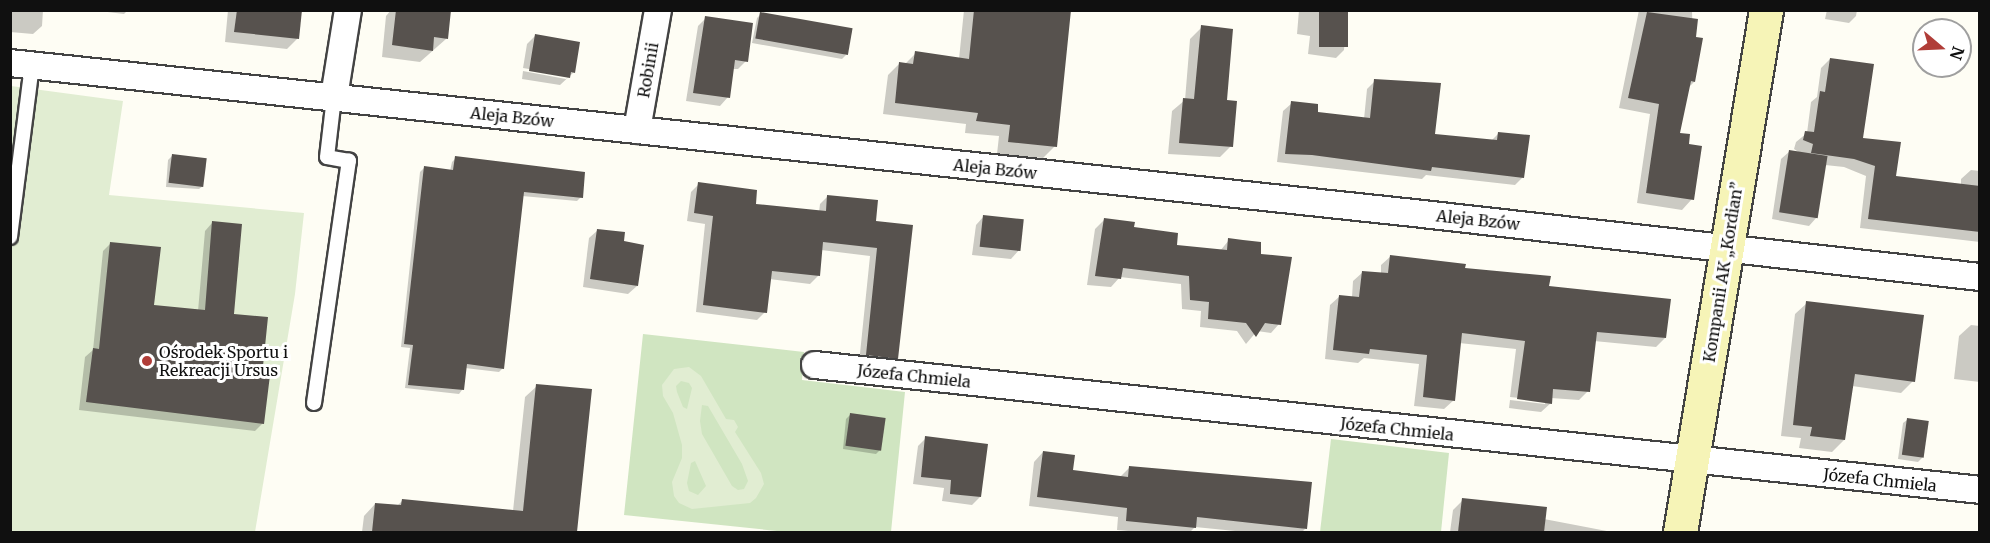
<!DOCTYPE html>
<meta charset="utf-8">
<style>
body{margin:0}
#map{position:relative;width:1990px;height:543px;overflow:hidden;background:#fefdf4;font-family:Merriweather,serif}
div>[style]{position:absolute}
.green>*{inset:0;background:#d0e5c1}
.pitch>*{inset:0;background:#e1edd2}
.shadow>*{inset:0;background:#0003}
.building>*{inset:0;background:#57524e;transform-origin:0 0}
.roads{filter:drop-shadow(2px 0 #434343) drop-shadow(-2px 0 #434343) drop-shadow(0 2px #434343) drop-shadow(0 -2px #434343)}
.lane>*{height:14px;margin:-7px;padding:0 7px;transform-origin:7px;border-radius:7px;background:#fff}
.street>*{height:26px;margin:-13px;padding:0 13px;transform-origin:13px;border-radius:13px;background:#fff}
.secondary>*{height:33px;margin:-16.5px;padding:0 16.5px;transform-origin:16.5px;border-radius:16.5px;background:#f6f4b7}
.dots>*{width:16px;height:16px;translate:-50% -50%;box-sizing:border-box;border:3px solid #fff;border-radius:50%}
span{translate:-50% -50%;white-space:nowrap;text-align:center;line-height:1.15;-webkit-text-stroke:6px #fff;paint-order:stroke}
.street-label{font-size:16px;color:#101010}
.poi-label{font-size:16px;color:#101010}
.left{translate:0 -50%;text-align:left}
.frame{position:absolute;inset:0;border:12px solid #101010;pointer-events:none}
.north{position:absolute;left:1912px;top:18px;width:60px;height:60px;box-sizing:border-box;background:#fff;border:2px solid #9f9f9f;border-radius:50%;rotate:109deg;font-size:16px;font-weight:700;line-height:24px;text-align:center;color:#101010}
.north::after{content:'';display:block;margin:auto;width:21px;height:27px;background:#b03d38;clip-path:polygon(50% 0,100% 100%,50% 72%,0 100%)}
</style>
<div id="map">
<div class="green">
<div style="clip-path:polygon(643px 334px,804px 352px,802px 380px,905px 392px,891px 532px,787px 532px,624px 515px)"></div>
<div style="clip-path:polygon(1331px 439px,1449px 453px,1441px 532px,1320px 532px)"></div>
</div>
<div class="pitch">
<div style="clip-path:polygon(11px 86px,123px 101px,109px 195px,304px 213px,295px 294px,255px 532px,11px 532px)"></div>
<div style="clip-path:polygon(evenodd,689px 367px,701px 376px,726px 419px,734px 420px,738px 427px,735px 432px,761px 473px,764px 484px,756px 498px,750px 503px,692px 509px,679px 503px,674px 496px,672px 482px,682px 458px,682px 445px,673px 413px,663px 396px,662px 385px,674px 369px,689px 367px,681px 381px,689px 383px,692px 388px,687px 409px,683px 407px,677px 392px,676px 386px,681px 381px,689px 367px,702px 405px,708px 406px,742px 464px,748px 481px,744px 489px,738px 490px,732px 486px,702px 434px,700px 421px,702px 405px,689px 367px,695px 461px,706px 486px,698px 495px,689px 491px,687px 483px,691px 463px,695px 461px)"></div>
</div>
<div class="shadow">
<div style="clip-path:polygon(10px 10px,43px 10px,42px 26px,33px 34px,10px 32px)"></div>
<div style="clip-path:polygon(91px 10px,128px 10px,124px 14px)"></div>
<div style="clip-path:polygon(228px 10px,299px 10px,297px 39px,287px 49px,225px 42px)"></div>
<div style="clip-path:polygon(391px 10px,443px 10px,446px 39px,420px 62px,382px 57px,386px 16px)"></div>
<div style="clip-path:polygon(964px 10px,1069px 10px,1055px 146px,1043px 158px,997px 154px,999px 136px,965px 133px,966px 124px,883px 114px,888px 75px,900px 63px,905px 64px,916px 53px,959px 59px)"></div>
<div style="clip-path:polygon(1299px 10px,1347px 10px,1344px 50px,1336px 58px,1308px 54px,1310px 36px,1297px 34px)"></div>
<div style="clip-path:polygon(1639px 10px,1692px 10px,1694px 82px,1688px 88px,1678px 134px,1688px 146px,1692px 199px,1682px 210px,1637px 203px,1650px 114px,1619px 108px)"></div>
<div style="clip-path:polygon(1827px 10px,1857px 10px,1856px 16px,1849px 23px,1825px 19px)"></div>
<div style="clip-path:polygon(761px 14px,846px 55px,842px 59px,752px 43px,757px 18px)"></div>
<div style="clip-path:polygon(706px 18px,746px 61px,738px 69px,732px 69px,728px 97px,720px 106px,686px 101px,698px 26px)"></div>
<div style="clip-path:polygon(1202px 27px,1225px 102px,1231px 146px,1220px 157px,1168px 154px,1172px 111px,1185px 100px,1190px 39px)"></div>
<div style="clip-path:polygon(535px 36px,574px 72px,560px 85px,522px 79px,523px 71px,566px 79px,569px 76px,523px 68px,527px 44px)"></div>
<div style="clip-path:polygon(1830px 59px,1861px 139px,1895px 177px,1961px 185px,1961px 179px,1971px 170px,1980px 171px,1980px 242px,1860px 228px,1866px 176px,1844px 167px,1825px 165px,1817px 217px,1809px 226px,1772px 219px,1781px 159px,1790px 151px,1800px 153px,1794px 149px,1796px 142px,1807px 133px,1811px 102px,1817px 97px,1821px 68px)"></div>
<div style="clip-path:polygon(1375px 81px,1434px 135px,1491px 141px,1499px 133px,1523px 177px,1515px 185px,1426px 175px,1422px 179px,1277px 162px,1283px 111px,1292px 103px,1316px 113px,1364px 119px,1367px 89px)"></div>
<div style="clip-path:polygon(172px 156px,203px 186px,199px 189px,166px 187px,168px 160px)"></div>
<div style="clip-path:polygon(456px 158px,581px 197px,577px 201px,522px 196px,503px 368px,499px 372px,465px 368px,462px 390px,459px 394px,405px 388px,410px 348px,401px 347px,420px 172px,424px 168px,450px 171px,452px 162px)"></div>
<div style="clip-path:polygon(699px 184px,754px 205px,819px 212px,820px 204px,828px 196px,875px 222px,896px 358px,888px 366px,859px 363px,870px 256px,821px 250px,818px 276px,810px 284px,769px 279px,765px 312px,757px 320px,696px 312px,705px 224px,687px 221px,691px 192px)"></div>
<div style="clip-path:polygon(984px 216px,1019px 250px,1011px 259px,972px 255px,976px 225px)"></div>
<div style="clip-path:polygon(1104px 220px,1176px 246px,1220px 251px,1229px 240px,1259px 255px,1279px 324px,1271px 333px,1257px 331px,1246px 344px,1237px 331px,1200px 327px,1201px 311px,1182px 309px,1181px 284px,1120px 277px,1111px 287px,1087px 285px,1095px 229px)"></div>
<div style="clip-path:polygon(212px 223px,232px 315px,263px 423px,255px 431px,79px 410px,85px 357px,93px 350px,103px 251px,111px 243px,152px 306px,198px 311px,205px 231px)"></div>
<div style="clip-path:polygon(598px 230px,637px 286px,628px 294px,583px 287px,589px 238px)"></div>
<div style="clip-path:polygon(1391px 256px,1548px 287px,1665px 338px,1656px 347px,1594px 341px,1588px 391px,1579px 400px,1551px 398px,1551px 403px,1541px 412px,1509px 408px,1510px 400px,1545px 404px,1545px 401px,1510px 397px,1516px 349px,1459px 343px,1454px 400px,1444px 409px,1414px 406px,1419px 364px,1364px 358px,1358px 363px,1325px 359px,1330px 305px,1340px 296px,1352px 297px,1353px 281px,1363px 272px,1381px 274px,1381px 265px)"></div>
<div style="clip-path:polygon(1807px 303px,1913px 381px,1901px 393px,1852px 386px,1844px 440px,1832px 452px,1799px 448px,1801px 438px,1781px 436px,1795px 314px)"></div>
<div style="clip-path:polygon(1971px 325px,1980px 326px,1980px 382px,1954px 379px,1959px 336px)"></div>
<div style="clip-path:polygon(537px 386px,590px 391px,575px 532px,362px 532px,364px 516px,375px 504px,397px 506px,403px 500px,513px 511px,525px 397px)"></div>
<div style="clip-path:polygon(850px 415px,880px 450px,876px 454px,843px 449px,846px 419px)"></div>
<div style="clip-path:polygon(1907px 420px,1922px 458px,1918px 462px,1898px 459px,1903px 423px)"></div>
<div style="clip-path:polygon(926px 438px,980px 497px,972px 505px,942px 501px,944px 488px,913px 484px,918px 446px)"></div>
<div style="clip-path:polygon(1043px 452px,1072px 471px,1119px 478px,1130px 467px,1305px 529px,1302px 532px,1245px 532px,1195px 527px,1190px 532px,1139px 532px,1117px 530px,1118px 517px,1029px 506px,1034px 462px)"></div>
<div style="clip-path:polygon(1463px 500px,1544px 519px,1612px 532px,1450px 532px,1453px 510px)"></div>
</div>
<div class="building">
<div style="clip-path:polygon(237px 10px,302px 10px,299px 39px,234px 32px)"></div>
<div style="clip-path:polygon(396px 10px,451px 10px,448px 39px,434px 37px,433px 51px,392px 45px)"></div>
<div style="clip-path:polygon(974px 10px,1071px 10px,1057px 147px,1008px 142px,1010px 125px,976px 121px,978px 113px,895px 103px,899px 62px,913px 64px,915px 51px,969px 59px)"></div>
<div style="left:1319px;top:10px;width:29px;height:37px"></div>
<div style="left:760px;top:12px;width:94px;height:27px;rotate:10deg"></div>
<div style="clip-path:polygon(1647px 12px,1698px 19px,1696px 37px,1703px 38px,1695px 82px,1691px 81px,1680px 133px,1690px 134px,1689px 144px,1702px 146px,1694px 200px,1646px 193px,1659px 104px,1628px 98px)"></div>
<div style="clip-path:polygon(705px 16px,753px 23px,748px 62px,735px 60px,730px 98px,693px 93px)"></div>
<div style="clip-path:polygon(1201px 25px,1233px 29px,1227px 100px,1237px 101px,1233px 147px,1179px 143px,1183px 98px,1194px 99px)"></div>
<div style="clip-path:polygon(535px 34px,580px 42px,575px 73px,571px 72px,570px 78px,529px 71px)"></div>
<div style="clip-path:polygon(1830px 58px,1874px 64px,1863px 138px,1901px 142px,1896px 176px,1980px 186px,1980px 232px,1868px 219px,1875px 166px,1854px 159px,1811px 153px,1813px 144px,1803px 140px,1805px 131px,1814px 132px,1820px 91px,1825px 92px)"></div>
<div style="clip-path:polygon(1374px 79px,1441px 83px,1435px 134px,1497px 140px,1498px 132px,1530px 135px,1524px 178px,1432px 167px,1431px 171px,1312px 155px,1285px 154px,1291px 101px,1318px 104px,1318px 112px,1370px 118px)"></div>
<div style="left:1789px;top:150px;width:39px;height:63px;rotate:9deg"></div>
<div style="left:172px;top:154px;width:35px;height:29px;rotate:7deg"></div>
<div style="clip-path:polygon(455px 156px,585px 172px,583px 198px,524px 192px,504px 369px,467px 364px,464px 390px,408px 385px,413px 345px,404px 344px,424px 166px,453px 170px)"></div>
<div style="clip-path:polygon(698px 182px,757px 190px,756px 204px,826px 211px,827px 195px,878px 200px,876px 221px,913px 225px,898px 359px,866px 355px,877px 248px,823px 242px,820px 276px,772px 271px,767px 313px,703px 305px,713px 216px,694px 213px)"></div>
<div style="left:983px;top:215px;width:41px;height:32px;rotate:6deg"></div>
<div style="clip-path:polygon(1104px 218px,1135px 222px,1134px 227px,1178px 233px,1177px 245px,1227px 250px,1228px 238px,1243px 240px,1261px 242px,1261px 254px,1292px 257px,1281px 325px,1265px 323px,1256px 337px,1246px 323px,1208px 319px,1209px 302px,1190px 300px,1189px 276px,1123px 268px,1121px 279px,1095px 276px)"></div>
<div style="clip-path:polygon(212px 221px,242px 224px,234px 314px,268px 317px,263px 366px,271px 367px,264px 424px,86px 402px,93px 348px,99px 349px,110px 242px,161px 247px,154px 305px,205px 310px)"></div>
<div style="clip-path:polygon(597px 229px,625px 232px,624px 241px,644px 245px,638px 286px,590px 279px)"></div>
<div style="clip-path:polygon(1390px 255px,1466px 264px,1465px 268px,1551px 276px,1549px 286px,1671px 299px,1666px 338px,1597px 332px,1590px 392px,1553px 389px,1552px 404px,1517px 399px,1525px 341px,1462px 333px,1455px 401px,1423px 397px,1427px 355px,1370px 349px,1369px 354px,1333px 350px,1339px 295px,1359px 297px,1362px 271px,1388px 273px)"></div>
<div style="clip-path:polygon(1806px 301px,1924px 315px,1915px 382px,1855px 374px,1845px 440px,1810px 436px,1812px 427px,1793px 425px)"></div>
<div style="clip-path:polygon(536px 384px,592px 389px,577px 532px,372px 532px,375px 503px,401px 505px,402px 499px,523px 511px)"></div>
<div style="left:850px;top:413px;width:36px;height:33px;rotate:8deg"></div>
<div style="left:1907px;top:418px;width:22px;height:37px;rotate:8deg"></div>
<div style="clip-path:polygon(925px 436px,988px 444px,981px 497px,950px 494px,951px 480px,921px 477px)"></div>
<div style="clip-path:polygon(1043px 451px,1075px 455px,1073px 470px,1128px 477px,1129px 466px,1312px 482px,1307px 529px,1197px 517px,1196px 528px,1126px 521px,1127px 508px,1037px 497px)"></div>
<div style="clip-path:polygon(1462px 498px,1547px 507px,1544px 532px,1458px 532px)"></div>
</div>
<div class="roads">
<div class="lane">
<div style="left:10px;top:237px;width:173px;rotate:-82.7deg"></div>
<div style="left:314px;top:403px;width:245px;rotate:-81.8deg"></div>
<div style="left:349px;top:161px;width:22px;rotate:-170deg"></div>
<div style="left:327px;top:157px;width:60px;rotate:-83.3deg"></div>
</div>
<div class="street">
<div style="left:10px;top:63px;width:1403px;rotate:6.1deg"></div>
<div style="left:1405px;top:212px;width:579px;rotate:6.45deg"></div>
<div style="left:334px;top:97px;width:88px;rotate:-80.9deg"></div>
<div style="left:637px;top:130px;width:122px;rotate:-80.1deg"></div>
<div style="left:815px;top:365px;width:1172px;rotate:6.12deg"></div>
</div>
<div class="secondary">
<div style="left:1680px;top:532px;width:529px;rotate:-80.64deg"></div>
</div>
</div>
<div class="dots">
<div style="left:147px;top:361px;background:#b03d38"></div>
</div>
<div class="street-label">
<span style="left:648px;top:70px;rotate:-80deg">Robinii</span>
<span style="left:512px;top:117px;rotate:6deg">Aleja Bzów</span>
<span style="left:995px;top:169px;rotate:6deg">Aleja Bzów</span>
<span style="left:1478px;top:220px;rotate:6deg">Aleja Bzów</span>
<span style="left:1723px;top:272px;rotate:-81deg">Kompanii AK „Kordian”</span>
<span style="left:914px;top:376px;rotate:6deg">Józefa Chmiela</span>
<span style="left:1397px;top:429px;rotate:6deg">Józefa Chmiela</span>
<span style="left:1880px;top:480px;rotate:6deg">Józefa Chmiela</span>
</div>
<div class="poi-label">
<span class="left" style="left:159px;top:361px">Ośrodek Sportu i<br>Rekreacji Ursus</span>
</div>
<div class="frame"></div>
<div class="north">N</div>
</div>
